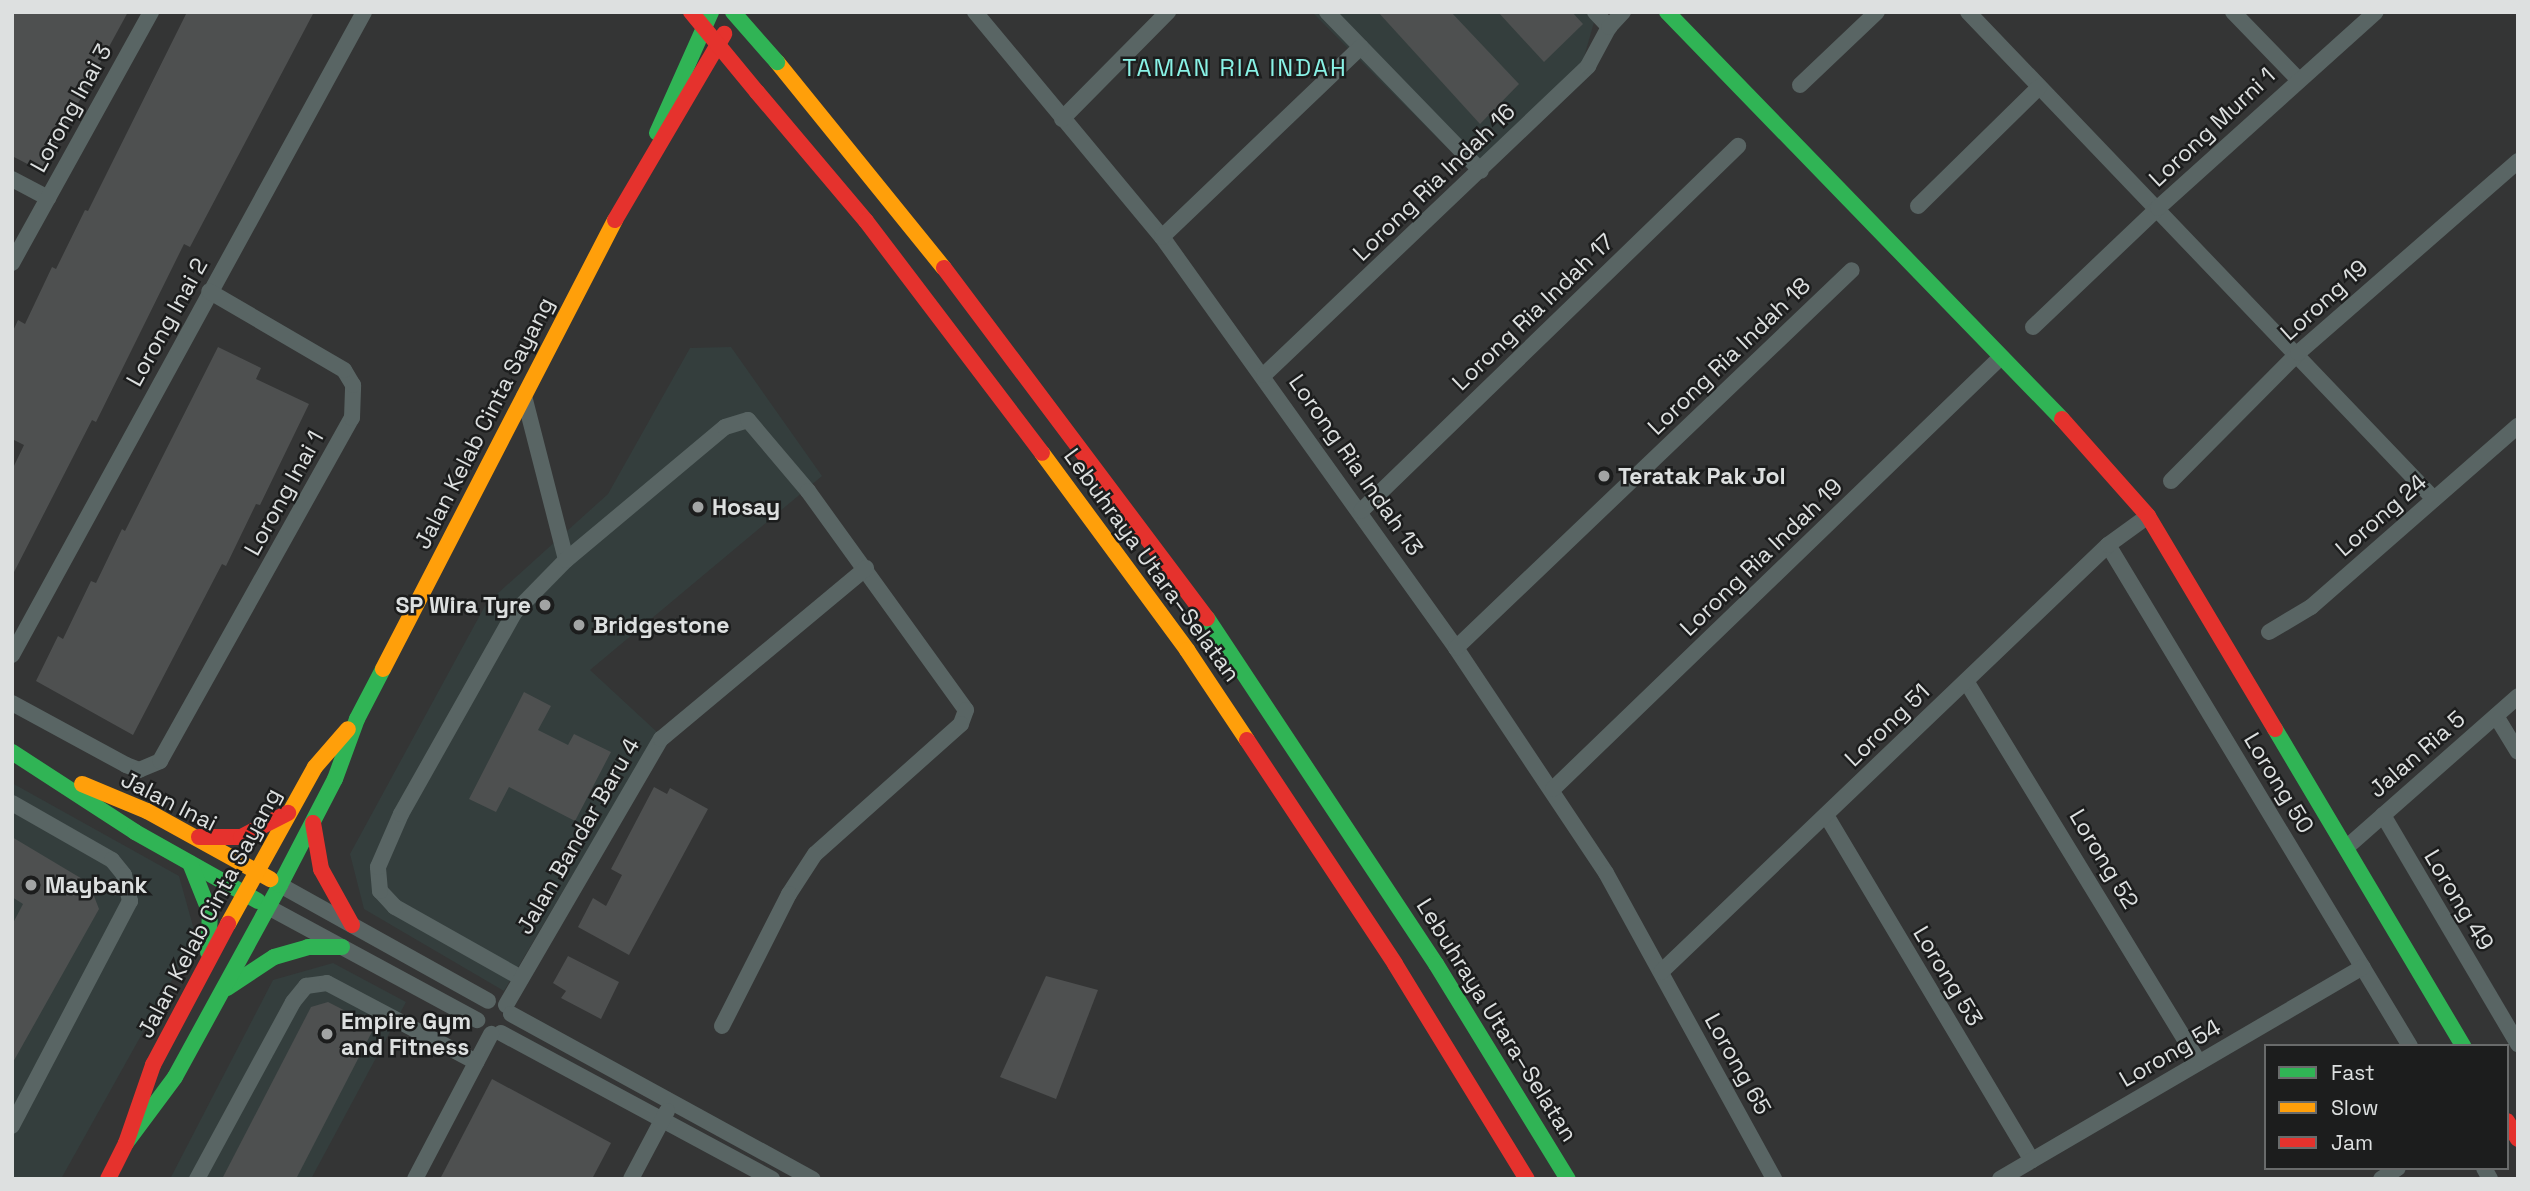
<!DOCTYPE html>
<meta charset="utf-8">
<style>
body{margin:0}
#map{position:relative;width:2530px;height:1191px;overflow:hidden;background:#343535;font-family:"Space Grotesk",sans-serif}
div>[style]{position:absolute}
.built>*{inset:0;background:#343e3d}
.building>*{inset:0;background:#4e5050}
.street>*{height:16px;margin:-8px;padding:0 8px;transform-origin:8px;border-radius:8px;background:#596564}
.fast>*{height:16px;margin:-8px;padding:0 8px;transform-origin:8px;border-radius:8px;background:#30b455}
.slow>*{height:16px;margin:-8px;padding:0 8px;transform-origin:8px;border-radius:8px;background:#ff9f0a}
.jam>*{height:16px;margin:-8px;padding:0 8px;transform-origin:8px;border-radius:8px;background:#e5322d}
.fast-bridge>*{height:16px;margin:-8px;padding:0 8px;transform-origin:8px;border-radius:8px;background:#30b455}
.jam-bridge>*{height:16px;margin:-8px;padding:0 8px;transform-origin:8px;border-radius:8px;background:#e5322d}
.dots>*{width:19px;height:19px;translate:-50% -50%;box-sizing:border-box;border:4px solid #1c1d1d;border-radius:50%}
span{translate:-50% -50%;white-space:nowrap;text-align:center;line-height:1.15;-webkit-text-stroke:5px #1c1d1d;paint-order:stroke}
.street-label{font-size:23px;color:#dde0e0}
.poi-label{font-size:23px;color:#dde0e0;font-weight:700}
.left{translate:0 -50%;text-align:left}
.right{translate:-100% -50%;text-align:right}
.neighbourhood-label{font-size:24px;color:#89f2e6;letter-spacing:2px}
.frame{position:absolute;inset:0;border:14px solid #dde0e0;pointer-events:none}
.legend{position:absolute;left:2264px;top:1044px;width:245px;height:126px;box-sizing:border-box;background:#1c1d1d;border:2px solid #696b6b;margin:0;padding:9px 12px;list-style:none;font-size:21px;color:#dde0e0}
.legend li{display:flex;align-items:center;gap:14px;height:35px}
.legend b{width:35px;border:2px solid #696b6b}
</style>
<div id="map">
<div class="built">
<div style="clip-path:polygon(1312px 12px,1597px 12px,1582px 64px,1471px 172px)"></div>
<div style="clip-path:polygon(731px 347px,822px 476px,590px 670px,657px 732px,504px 991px,364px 909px,350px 854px,486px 604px,608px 494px,690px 348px)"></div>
<div style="clip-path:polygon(12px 783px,179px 876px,196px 937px,61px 1179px,12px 1179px)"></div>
<div style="clip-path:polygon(333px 963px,406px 1002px,311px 1179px,170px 1179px,273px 980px)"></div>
</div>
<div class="building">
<div style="clip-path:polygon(12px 12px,128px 12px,41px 171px,12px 156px)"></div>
<div style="clip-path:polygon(187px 12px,314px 12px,190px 247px,184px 244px,96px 422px,92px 420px,12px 576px,12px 470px,24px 445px,12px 439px,12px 333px,18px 320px,25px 324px,52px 267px,56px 269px,85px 210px,88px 211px)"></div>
<div style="clip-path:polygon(1378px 12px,1451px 12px,1519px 84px,1480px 124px)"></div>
<div style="clip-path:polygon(1498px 12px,1572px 12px,1583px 24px,1544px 62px)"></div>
<div style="clip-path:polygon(218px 347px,261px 368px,256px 379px,309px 404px,260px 505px,256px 504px,226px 566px,222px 564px,133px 735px,36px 681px,58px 636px,63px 639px,91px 581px,96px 583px,122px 529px,125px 531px)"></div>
<div style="clip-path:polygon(524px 692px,551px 706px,538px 730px,568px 745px,574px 734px,611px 752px,575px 821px,509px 787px,496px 812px,469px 799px)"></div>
<div style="clip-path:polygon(654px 787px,667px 794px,670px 788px,708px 809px,629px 955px,578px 927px,593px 898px,606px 906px,622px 875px,611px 869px)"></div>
<div style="clip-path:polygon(12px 837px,89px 883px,99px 909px,12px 1064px,12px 925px,23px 904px,12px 897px)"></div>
<div style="clip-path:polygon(568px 956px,619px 982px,601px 1019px,561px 998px,566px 991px,553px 983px)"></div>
<div style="clip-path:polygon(1046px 976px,1098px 990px,1056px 1099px,1000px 1077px)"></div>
<div style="clip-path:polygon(328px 1002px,375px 1026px,296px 1179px,222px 1179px,311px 1007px)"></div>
<div style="clip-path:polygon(492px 1079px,611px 1143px,592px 1179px,440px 1179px)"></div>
</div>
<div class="street">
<div style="left:975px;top:12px;width:293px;rotate:50.3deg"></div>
<div style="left:1162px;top:237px;width:505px;rotate:54.42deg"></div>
<div style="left:1456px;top:648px;width:270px;rotate:56.3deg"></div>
<div style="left:1606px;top:873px;width:349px;rotate:61.2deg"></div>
<div style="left:1327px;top:12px;width:221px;rotate:45.9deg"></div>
<div style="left:1595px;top:12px;width:21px;rotate:47deg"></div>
<div style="left:1968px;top:12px;width:674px;rotate:46.26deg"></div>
<div style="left:2233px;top:12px;width:93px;rotate:45.9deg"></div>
<div style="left:1800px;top:85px;width:106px;rotate:-43.5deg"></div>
<div style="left:1062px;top:119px;width:151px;rotate:-45.3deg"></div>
<div style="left:12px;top:179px;width:41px;rotate:27.8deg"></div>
<div style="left:1918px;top:206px;width:170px;rotate:-44.5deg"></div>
<div style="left:1162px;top:237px;width:275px;rotate:-43.7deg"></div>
<div style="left:12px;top:263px;width:287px;rotate:-61deg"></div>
<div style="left:2033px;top:327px;width:173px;rotate:-43.6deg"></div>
<div style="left:2158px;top:208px;width:293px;rotate:-42deg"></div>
<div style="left:1264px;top:375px;width:448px;rotate:-43.6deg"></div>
<div style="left:1588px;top:66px;width:44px;rotate:-61.7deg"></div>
<div style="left:1609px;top:27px;width:21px;rotate:-47deg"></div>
<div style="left:524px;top:396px;width:169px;rotate:75.6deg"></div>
<div style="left:2171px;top:481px;width:180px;rotate:-45.2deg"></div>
<div style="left:2298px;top:353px;width:292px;rotate:-41.1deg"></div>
<div style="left:1361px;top:511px;width:525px;rotate:-44.07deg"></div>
<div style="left:2108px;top:545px;width:585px;rotate:58.92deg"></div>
<div style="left:2269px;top:632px;width:49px;rotate:-30.8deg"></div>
<div style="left:2311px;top:607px;width:275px;rotate:-41.2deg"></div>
<div style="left:1456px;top:648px;width:547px;rotate:-43.67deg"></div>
<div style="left:12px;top:655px;width:733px;rotate:-61.3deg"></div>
<div style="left:1966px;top:681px;width:447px;rotate:58.6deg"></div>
<div style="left:12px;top:703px;width:130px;rotate:28.5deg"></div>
<div style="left:126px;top:765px;width:14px;rotate:21deg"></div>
<div style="left:139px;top:770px;width:23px;rotate:-23deg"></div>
<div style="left:160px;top:761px;width:393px;rotate:-60.8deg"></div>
<div style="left:352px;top:418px;width:33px;rotate:-88deg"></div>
<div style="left:353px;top:385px;width:17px;rotate:-121deg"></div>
<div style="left:344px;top:370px;width:156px;rotate:-149.7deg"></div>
<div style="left:2496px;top:716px;width:42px;rotate:58.6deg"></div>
<div style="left:1553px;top:789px;width:622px;rotate:-43.96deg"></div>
<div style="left:12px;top:803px;width:115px;rotate:29.7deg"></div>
<div style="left:112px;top:860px;width:19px;rotate:51deg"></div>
<div style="left:124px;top:875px;width:27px;rotate:77deg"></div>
<div style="left:130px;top:901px;width:254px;rotate:117.7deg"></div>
<div style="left:1826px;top:815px;width:402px;rotate:59.2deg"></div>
<div style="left:2383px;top:815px;width:266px;rotate:59.5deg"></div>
<div style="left:2347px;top:847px;width:228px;rotate:-41.4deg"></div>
<div style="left:280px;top:885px;width:238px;rotate:29.1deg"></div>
<div style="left:268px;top:907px;width:238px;rotate:28.4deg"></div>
<div style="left:1661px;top:972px;width:618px;rotate:-43.69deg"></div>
<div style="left:2108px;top:545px;width:49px;rotate:-35.9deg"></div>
<div style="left:521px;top:978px;width:145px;rotate:-150.6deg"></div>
<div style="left:395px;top:907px;width:22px;rotate:-133deg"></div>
<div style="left:380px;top:891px;width:24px;rotate:-95deg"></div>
<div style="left:378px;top:867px;width:58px;rotate:-66.5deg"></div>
<div style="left:401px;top:814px;width:232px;rotate:-60.6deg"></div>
<div style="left:515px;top:612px;width:73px;rotate:-45.6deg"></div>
<div style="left:566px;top:560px;width:207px;rotate:-39.9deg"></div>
<div style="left:725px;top:427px;width:24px;rotate:-17deg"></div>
<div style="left:748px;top:420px;width:93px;rotate:49.8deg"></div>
<div style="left:808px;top:491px;width:270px;rotate:54.2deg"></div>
<div style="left:966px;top:710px;width:15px;rotate:110deg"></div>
<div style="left:961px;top:724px;width:195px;rotate:138.3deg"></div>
<div style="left:815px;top:854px;width:48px;rotate:123deg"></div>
<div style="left:789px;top:894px;width:148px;rotate:116.9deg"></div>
<div style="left:506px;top:1005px;width:308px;rotate:-59.8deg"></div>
<div style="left:661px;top:739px;width:267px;rotate:-39.8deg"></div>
<div style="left:511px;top:1014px;width:344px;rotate:28.7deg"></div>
<div style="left:501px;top:1033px;width:308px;rotate:28.3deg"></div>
<div style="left:2484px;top:1168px;width:13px;rotate:61deg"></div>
<div style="left:197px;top:1179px;width:201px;rotate:-61.5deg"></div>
<div style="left:293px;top:1002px;width:21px;rotate:-51deg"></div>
<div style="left:306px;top:986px;width:21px;rotate:-8deg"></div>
<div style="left:327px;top:983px;width:169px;rotate:27.9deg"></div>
<div style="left:415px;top:1179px;width:164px;rotate:-62.3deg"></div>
<div style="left:631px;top:1179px;width:77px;rotate:-62.1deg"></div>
<div style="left:2000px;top:1179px;width:420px;rotate:-30.3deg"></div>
<div style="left:2381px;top:1179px;width:20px;rotate:-33deg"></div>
</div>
<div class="fast">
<div style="left:1667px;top:12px;width:567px;rotate:45.86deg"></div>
<div style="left:657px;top:133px;width:133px;rotate:-65.9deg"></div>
<div style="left:1207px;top:618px;width:415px;rotate:56.5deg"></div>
<div style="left:1436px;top:964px;width:252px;rotate:58.5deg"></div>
<div style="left:2275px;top:729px;width:369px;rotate:59.3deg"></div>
<div style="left:12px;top:752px;width:147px;rotate:33deg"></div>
<div style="left:135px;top:832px;width:141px;rotate:29.3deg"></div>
<div style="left:190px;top:863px;width:54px;rotate:68.2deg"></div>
<div style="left:210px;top:913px;width:39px;rotate:93deg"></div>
<div style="left:227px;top:988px;width:56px;rotate:-33.4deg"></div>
<div style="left:274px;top:957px;width:35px;rotate:-16deg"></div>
<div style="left:308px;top:947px;width:34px"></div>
<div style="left:126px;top:1143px;width:82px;rotate:-53.4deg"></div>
<div style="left:175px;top:1077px;width:219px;rotate:-61.3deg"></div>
<div style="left:280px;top:885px;width:119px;rotate:-62.6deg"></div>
<div style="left:335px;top:779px;width:64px;rotate:-69.9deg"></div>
<div style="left:357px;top:719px;width:56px;rotate:-62.5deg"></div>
</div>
<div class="slow">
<div style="left:777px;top:62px;width:265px;rotate:51deg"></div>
<div style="left:1042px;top:453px;width:245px;rotate:53.6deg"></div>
<div style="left:1187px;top:650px;width:108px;rotate:56.3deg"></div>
<div style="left:383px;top:669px;width:505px;rotate:-62.67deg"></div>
<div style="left:82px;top:784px;width:70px;rotate:22.6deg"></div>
<div style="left:147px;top:811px;width:141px;rotate:28.9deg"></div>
<div style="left:228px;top:924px;width:179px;rotate:-61deg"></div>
<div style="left:315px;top:767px;width:50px;rotate:-49deg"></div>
</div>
<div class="jam">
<div style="left:757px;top:92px;width:169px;rotate:49.8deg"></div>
<div style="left:866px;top:221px;width:291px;rotate:52.8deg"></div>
<div style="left:615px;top:220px;width:216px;rotate:-59.6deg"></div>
<div style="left:944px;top:268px;width:438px;rotate:53.1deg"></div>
<div style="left:2062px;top:419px;width:130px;rotate:48.4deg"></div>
<div style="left:2148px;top:516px;width:248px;rotate:59.2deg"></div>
<div style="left:1247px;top:740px;width:268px;rotate:56.5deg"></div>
<div style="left:1395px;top:964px;width:252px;rotate:58.5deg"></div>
<div style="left:313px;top:823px;width:47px;rotate:80.1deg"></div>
<div style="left:321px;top:869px;width:64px;rotate:61deg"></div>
<div style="left:199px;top:837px;width:42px"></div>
<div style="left:241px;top:837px;width:53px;rotate:-27.1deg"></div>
<div style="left:2507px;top:1121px;width:21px;rotate:59deg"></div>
<div style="left:108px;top:1179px;width:40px;rotate:-63.4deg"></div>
<div style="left:126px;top:1143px;width:83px;rotate:-70.9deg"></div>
<div style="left:153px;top:1065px;width:160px;rotate:-62deg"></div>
</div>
<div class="fast-bridge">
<div style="left:733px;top:12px;width:67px;rotate:48.7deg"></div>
</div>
<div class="jam-bridge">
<div style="left:691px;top:12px;width:104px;rotate:50.5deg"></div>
</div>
<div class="dots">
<div style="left:1604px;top:476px;background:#a2a4a4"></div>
<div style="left:698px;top:507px;background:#a2a4a4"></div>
<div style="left:545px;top:605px;background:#a2a4a4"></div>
<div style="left:579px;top:625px;background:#a2a4a4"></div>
<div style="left:31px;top:885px;background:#a2a4a4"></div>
<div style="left:327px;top:1034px;background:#a2a4a4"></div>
</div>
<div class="street-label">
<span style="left:71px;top:108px;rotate:-61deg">Lorong Inai 3</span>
<span style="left:2212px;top:127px;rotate:-43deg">Lorong Murni 1</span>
<span style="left:1434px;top:182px;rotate:-44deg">Lorong Ria Indah 16</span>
<span style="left:2324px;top:300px;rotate:-42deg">Lorong 19</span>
<span style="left:1533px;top:312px;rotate:-44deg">Lorong Ria Indah 17</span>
<span style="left:167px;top:322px;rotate:-61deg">Lorong Inai 2</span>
<span style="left:1729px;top:356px;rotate:-44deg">Lorong Ria Indah 18</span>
<span style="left:484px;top:423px;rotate:-63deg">Jalan Kelab Cinta Sayang</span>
<span style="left:1356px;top:465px;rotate:55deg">Lorong Ria Indah 13</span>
<span style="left:284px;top:493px;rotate:-61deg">Lorong Inai 1</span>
<span style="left:2381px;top:515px;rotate:-41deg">Lorong 24</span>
<span style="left:1761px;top:557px;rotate:-44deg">Lorong Ria Indah 19</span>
<span style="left:1152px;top:565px;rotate:54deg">Lebuhraya Utara–Selatan</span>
<span style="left:1887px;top:725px;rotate:-44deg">Lorong 51</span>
<span style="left:2417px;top:754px;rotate:-41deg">Jalan Ria 5</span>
<span style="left:2279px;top:783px;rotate:59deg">Lorong 50</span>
<span style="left:169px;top:801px;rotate:27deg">Jalan Inai</span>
<span style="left:578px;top:836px;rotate:-60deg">Jalan Bandar Baru 4</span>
<span style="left:2104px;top:859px;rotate:59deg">Lorong 52</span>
<span style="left:2459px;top:900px;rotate:59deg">Lorong 49</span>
<span style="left:209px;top:913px;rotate:-62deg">Jalan Kelab Cinta Sayang</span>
<span style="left:1948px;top:976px;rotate:59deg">Lorong 53</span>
<span style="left:1497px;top:1020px;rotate:58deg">Lebuhraya Utara–Selatan</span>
<span style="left:2170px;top:1053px;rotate:-30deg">Lorong 54</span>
<span style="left:1738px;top:1064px;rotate:61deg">Lorong 65</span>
</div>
<div class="poi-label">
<span class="left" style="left:1618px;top:476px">Teratak Pak Jol</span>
<span class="left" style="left:712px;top:507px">Hosay</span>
<span class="right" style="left:531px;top:605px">SP Wira Tyre</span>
<span class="left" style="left:593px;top:625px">Bridgestone</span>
<span class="left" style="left:45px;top:885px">Maybank</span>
<span class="left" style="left:341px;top:1034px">Empire Gym<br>and Fitness</span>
</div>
<div class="neighbourhood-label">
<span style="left:1235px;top:68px">TAMAN RIA INDAH</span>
</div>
<div class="frame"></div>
<ul class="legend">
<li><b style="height:9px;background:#30b455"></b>Fast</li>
<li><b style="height:9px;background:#ff9f0a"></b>Slow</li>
<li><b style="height:9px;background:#e5322d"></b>Jam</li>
</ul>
</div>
